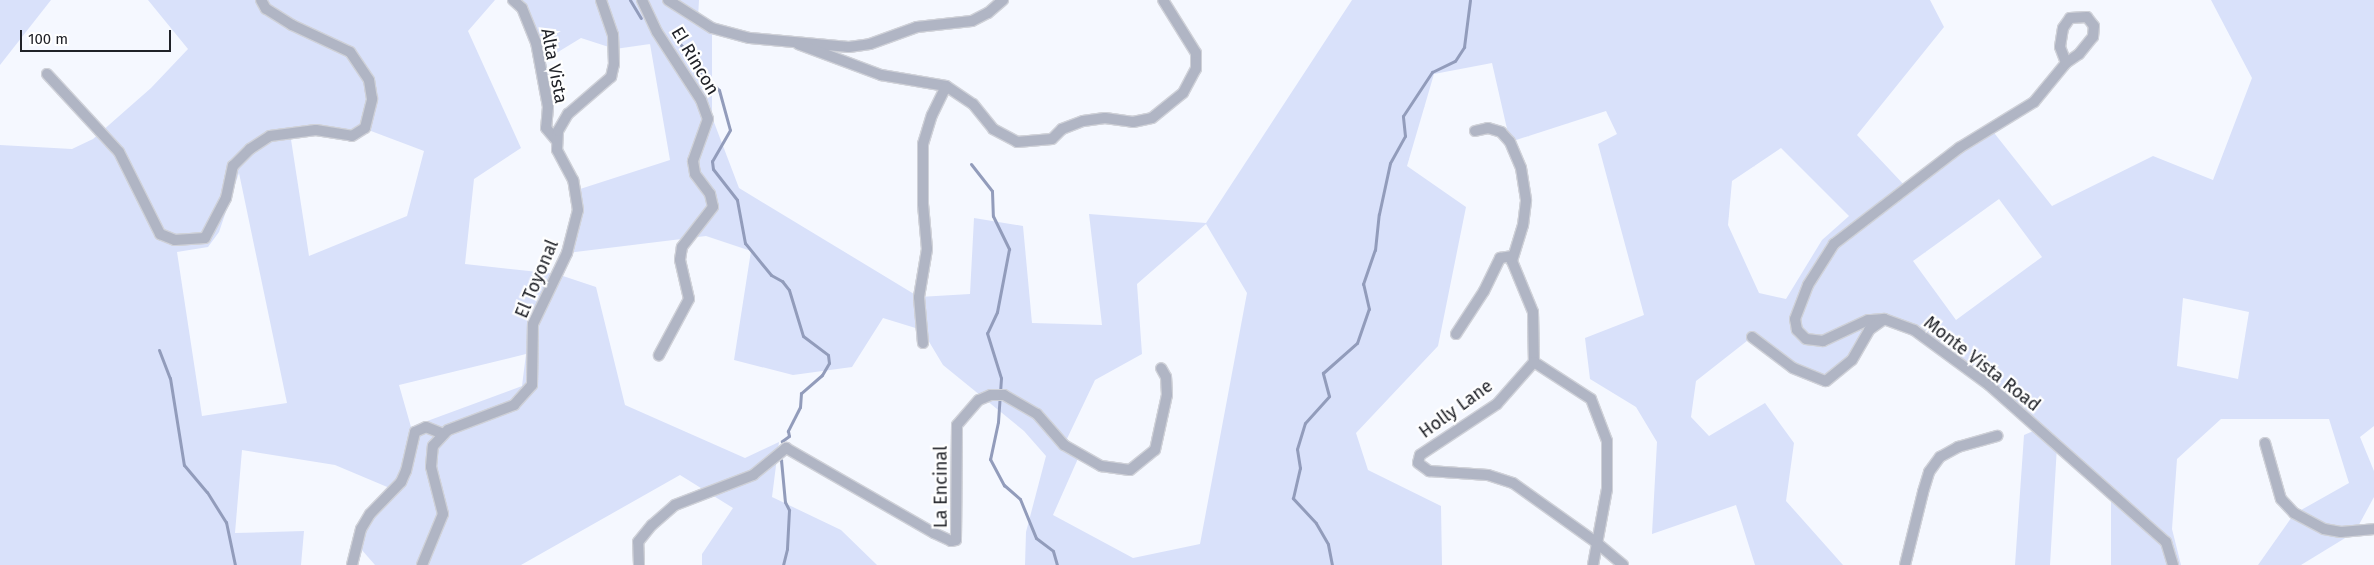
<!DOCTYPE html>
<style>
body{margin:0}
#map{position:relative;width:2374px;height:565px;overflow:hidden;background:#f5f8ff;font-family:"Fira Sans",sans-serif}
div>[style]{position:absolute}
.green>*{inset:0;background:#d9e1fa}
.stream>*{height:3px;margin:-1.5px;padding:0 1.5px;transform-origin:1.5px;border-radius:1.5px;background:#929cbb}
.roads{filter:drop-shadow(1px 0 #cfd1d8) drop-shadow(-1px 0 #cfd1d8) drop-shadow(0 1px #cfd1d8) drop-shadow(0 -1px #cfd1d8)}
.minor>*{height:10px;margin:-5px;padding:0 5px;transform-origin:5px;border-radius:5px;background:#b0b5c4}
span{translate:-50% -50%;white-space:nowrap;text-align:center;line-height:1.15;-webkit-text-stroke:4.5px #fff;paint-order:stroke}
.street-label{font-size:18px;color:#202228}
.scale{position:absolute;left:20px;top:30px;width:151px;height:22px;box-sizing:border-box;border:2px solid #202228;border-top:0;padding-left:6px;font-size:15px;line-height:18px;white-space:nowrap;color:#202228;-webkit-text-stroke:4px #fff;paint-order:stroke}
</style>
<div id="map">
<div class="green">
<div style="clip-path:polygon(0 0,51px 0,0 65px)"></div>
<div style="clip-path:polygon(evenodd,148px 0,495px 0,468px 31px,521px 148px,474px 179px,465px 264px,557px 274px,596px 287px,625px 405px,745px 458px,779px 442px,772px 497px,841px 530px,877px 565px,702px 565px,702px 554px,733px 508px,680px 475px,521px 565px,375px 565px,361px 549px,367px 515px,392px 489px,335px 465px,242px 450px,235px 533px,304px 531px,301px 565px,0 565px,0 145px,72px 149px,93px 139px,151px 88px,188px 49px,148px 0,371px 131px,424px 151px,407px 216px,309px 256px,290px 133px,352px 136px,371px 131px,148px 0,239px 173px,287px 403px,202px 416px,177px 252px,208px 247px,219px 232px,239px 173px,148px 0,526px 354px,522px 386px,411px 427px,399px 385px,526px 354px)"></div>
<div style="clip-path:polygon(evenodd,513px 0,699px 0,698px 18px,712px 28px,712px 117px,739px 188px,919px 297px,970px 294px,974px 218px,1023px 226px,1032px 323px,1102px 325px,1089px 214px,1206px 223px,1352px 0,1930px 0,1944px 27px,1857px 135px,1907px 188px,1991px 129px,2052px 206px,2153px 156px,2213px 180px,2252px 78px,2211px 0,2374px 0,2374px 426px,2360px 437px,2374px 471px,2374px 497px,2355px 532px,2301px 565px,2258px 565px,2294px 514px,2349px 483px,2329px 419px,2221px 419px,2177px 459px,2172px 529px,2181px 565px,2111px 565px,2111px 493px,2057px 446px,2050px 565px,2015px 565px,2024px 435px,2038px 429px,1914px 330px,1884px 319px,1852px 360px,1826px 381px,1793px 368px,1752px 337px,1696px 381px,1691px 417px,1709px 436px,1765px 403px,1794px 443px,1786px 501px,1843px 565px,1755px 565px,1736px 505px,1652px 534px,1657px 442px,1636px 407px,1590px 379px,1585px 338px,1644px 315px,1598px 144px,1617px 134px,1606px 111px,1510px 142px,1492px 63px,1434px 74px,1407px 166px,1466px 207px,1438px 346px,1356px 433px,1368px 470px,1441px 506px,1442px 565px,1025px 565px,1026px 532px,1046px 456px,1024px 431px,943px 365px,922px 330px,883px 318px,852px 367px,793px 375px,734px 360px,751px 251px,706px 236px,567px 253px,577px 190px,670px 160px,650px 44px,615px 49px,581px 38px,540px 63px,536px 42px,513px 0,1781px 148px,1849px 216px,1822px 240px,1786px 299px,1759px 293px,1728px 225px,1732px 181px,1781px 148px,513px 0,1999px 199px,2042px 257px,1956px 320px,1913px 261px,1999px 199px,513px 0,1206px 224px,1247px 293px,1200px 544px,1133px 558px,1053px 515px,1080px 454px,1064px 445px,1095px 380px,1142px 354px,1137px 284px,1206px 224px,513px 0,2183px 298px,2249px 312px,2238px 379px,2177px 366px,2183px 298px)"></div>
</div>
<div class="stream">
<div style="left:630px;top:0;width:21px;rotate:59deg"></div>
<div style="left:672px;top:36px;width:25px;rotate:45deg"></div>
<div style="left:690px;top:54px;width:21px;rotate:62deg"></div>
<div style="left:700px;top:73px;width:25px;rotate:42deg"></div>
<div style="left:719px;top:90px;width:41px;rotate:74.6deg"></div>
<div style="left:730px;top:130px;width:36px;rotate:120deg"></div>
<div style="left:712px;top:161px;width:8px;rotate:83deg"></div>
<div style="left:713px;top:169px;width:39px;rotate:52deg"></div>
<div style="left:737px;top:200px;width:44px;rotate:79.5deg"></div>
<div style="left:745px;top:243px;width:41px;rotate:50.9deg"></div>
<div style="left:771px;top:275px;width:13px;rotate:29deg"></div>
<div style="left:782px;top:281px;width:11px;rotate:52deg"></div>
<div style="left:789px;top:290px;width:48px;rotate:73.1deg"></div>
<div style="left:803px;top:336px;width:31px;rotate:37deg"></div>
<div style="left:828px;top:355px;width:8px;rotate:83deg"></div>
<div style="left:829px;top:363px;width:14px;rotate:120deg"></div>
<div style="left:822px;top:375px;width:28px;rotate:139deg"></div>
<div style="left:801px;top:393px;width:14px;rotate:94deg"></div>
<div style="left:800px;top:407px;width:27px;rotate:117deg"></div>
<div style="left:788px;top:431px;width:5px;rotate:79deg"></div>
<div style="left:789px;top:436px;width:9px;rotate:144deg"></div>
<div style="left:971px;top:164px;width:34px;rotate:52deg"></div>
<div style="left:992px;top:191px;width:25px;rotate:88deg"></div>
<div style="left:993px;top:216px;width:37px;rotate:64deg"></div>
<div style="left:1009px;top:249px;width:64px;rotate:100.8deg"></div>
<div style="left:997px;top:312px;width:23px;rotate:115deg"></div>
<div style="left:987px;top:333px;width:47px;rotate:72.7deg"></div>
<div style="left:1001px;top:378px;width:44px;rotate:93.9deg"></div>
<div style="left:998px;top:422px;width:38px;rotate:102deg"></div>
<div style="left:990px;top:459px;width:30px;rotate:62deg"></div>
<div style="left:1004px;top:485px;width:21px;rotate:41deg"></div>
<div style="left:1020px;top:499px;width:42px;rotate:67.7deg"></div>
<div style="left:1036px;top:538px;width:21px;rotate:37deg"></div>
<div style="left:1053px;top:551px;width:15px;rotate:74deg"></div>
<div style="left:159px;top:350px;width:30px;rotate:69deg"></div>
<div style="left:170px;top:378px;width:88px;rotate:80.9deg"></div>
<div style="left:184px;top:465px;width:35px;rotate:50deg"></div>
<div style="left:207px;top:492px;width:36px;rotate:58deg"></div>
<div style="left:226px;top:522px;width:44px;rotate:78.2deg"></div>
<div style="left:781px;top:460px;width:42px;rotate:84.6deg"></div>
<div style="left:785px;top:502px;width:9px;rotate:63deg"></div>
<div style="left:789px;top:510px;width:39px;rotate:93deg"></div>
<div style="left:787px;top:549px;width:16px;rotate:104deg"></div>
<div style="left:1332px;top:565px;width:21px;rotate:-101deg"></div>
<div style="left:1328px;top:544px;width:24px;rotate:-120deg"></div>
<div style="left:1316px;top:523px;width:34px;rotate:-133deg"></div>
<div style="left:1293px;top:498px;width:31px;rotate:-77deg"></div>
<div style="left:1300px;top:468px;width:19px;rotate:-99deg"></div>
<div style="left:1297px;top:449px;width:27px;rotate:-73deg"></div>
<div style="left:1305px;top:423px;width:36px;rotate:-48deg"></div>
<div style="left:1329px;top:396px;width:24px;rotate:-105deg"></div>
<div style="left:1323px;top:373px;width:45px;rotate:-41.4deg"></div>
<div style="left:1357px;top:343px;width:36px;rotate:-71deg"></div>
<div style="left:1369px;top:309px;width:26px;rotate:-103deg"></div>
<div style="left:1363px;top:284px;width:36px;rotate:-71deg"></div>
<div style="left:1375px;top:250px;width:36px;rotate:-84deg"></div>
<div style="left:1379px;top:214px;width:52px;rotate:-77.8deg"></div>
<div style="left:1390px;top:163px;width:31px;rotate:-61deg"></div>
<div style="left:1405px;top:136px;width:20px;rotate:-96deg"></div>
<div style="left:1403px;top:116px;width:53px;rotate:-56.6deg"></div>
<div style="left:1432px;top:72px;width:25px;rotate:-26deg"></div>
<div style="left:1455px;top:61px;width:17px;rotate:-57deg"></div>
<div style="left:1464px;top:47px;width:47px;rotate:-82.7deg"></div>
</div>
<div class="roads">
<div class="minor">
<div style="left:513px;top:0;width:12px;rotate:42deg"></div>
<div style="left:522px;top:8px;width:37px;rotate:68deg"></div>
<div style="left:536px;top:42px;width:66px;rotate:79.5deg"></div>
<div style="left:548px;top:107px;width:21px;rotate:95deg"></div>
<div style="left:546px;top:128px;width:16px;rotate:50deg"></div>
<div style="left:642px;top:0;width:35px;rotate:65deg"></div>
<div style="left:657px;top:32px;width:81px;rotate:57.1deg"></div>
<div style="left:701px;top:100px;width:20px;rotate:70deg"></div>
<div style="left:708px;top:119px;width:45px;rotate:109.7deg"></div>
<div style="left:693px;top:161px;width:13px;rotate:81deg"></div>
<div style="left:695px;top:174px;width:25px;rotate:53deg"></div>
<div style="left:710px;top:194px;width:13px;rotate:77deg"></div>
<div style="left:713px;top:207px;width:51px;rotate:127.8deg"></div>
<div style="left:682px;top:247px;width:13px;rotate:99deg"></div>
<div style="left:680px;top:260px;width:40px;rotate:77deg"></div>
<div style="left:689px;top:299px;width:64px;rotate:118.2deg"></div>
<div style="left:668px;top:0;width:52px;rotate:32.5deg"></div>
<div style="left:712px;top:28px;width:39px;rotate:15deg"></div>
<div style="left:750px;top:38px;width:99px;rotate:5.2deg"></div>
<div style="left:849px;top:47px;width:21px;rotate:-8deg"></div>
<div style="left:870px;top:44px;width:50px;rotate:-19.9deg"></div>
<div style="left:917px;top:27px;width:55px;rotate:-6.2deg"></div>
<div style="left:972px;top:21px;width:18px;rotate:-27deg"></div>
<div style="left:988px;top:13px;width:20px;rotate:-41deg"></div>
<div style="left:798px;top:44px;width:89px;rotate:20.5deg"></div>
<div style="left:881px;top:75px;width:66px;rotate:9.6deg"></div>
<div style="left:946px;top:86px;width:32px;rotate:34deg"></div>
<div style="left:973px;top:104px;width:32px;rotate:51deg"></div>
<div style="left:993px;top:129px;width:27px;rotate:28deg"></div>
<div style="left:1017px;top:142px;width:35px;rotate:-5deg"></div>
<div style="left:1052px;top:139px;width:14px;rotate:-45deg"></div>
<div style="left:1062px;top:129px;width:22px;rotate:-21deg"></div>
<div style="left:1083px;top:121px;width:22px;rotate:-8deg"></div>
<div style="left:1105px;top:118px;width:28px;rotate:8deg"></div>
<div style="left:1133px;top:122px;width:19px;rotate:-12deg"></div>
<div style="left:1152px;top:118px;width:40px;rotate:-39deg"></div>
<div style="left:1183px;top:93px;width:27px;rotate:-62deg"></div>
<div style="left:1196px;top:69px;width:16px;rotate:-90deg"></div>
<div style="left:1196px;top:53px;width:62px;rotate:-121.9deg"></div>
<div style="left:47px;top:74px;width:106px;rotate:47.3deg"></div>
<div style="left:119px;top:152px;width:92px;rotate:63.4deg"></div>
<div style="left:160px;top:234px;width:16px;rotate:22deg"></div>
<div style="left:175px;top:240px;width:30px;rotate:-4deg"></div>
<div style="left:205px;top:238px;width:45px;rotate:-62.3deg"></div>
<div style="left:226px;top:198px;width:33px;rotate:-78deg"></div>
<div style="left:233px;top:166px;width:24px;rotate:-45deg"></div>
<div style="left:250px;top:149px;width:24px;rotate:-33deg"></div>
<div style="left:270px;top:136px;width:46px;rotate:-7.4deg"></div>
<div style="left:316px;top:130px;width:36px;rotate:9deg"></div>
<div style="left:352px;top:136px;width:15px;rotate:-32deg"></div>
<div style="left:365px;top:128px;width:30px;rotate:-76deg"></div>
<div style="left:372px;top:99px;width:19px;rotate:-99deg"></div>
<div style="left:369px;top:80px;width:34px;rotate:-124deg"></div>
<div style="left:350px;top:52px;width:64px;rotate:-155deg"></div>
<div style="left:292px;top:25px;width:31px;rotate:-148deg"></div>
<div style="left:266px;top:9px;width:10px;rotate:-119deg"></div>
<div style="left:1475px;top:131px;width:13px;rotate:-13deg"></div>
<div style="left:1488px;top:128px;width:14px;rotate:17deg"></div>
<div style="left:1501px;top:132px;width:13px;rotate:48deg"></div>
<div style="left:1510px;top:142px;width:28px;rotate:67deg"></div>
<div style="left:1521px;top:168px;width:33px;rotate:81deg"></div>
<div style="left:1526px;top:201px;width:24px;rotate:97deg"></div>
<div style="left:1523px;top:225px;width:38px;rotate:107deg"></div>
<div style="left:1512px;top:261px;width:55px;rotate:67.6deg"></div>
<div style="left:1533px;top:312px;width:50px;rotate:88.9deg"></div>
<div style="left:1534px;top:362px;width:56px;rotate:131.4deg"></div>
<div style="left:1497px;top:404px;width:92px;rotate:146.5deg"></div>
<div style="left:1420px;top:455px;width:8px;rotate:104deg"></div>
<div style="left:1418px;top:463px;width:14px;rotate:36deg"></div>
<div style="left:1429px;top:471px;width:59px;rotate:3.9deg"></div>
<div style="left:1488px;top:475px;width:26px;rotate:18deg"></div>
<div style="left:1513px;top:483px;width:103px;rotate:35.5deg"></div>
<div style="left:1597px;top:543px;width:34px;rotate:40deg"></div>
<div style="left:1884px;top:319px;width:16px;rotate:176deg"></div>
<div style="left:1868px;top:320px;width:50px;rotate:155deg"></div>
<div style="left:1823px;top:341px;width:17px;rotate:-173deg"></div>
<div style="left:1806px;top:339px;width:13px;rotate:-135deg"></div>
<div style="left:1797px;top:330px;width:11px;rotate:-100deg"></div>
<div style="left:1795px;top:319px;width:36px;rotate:-69deg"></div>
<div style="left:1808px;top:285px;width:49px;rotate:-57.6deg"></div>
<div style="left:1834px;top:244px;width:158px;rotate:-37.5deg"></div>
<div style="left:1959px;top:148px;width:88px;rotate:-31.5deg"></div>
<div style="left:2034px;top:102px;width:50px;rotate:-50.6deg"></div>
<div style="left:2066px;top:63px;width:16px;rotate:-35deg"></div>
<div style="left:2079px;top:54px;width:22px;rotate:-51deg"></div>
<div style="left:2093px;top:37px;width:11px;rotate:-85deg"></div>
<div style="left:2094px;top:26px;width:11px;rotate:-128deg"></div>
<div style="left:2087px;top:17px;width:17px;rotate:177deg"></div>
<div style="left:2070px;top:18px;width:12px;rotate:125deg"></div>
<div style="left:2063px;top:28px;width:19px;rotate:99deg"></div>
<div style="left:2060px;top:47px;width:17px;rotate:69deg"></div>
<div style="left:1456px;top:334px;width:51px;rotate:-56.9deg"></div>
<div style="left:1484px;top:291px;width:37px;rotate:-64deg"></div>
<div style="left:1500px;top:258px;width:13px;rotate:-9deg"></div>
<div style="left:1752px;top:337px;width:51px;rotate:37.1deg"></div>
<div style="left:1793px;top:368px;width:35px;rotate:22deg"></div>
<div style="left:1826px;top:381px;width:33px;rotate:-39deg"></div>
<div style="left:1852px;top:360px;width:34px;rotate:-60deg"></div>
<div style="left:1869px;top:330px;width:19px;rotate:-36deg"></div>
<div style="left:1884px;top:319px;width:32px;rotate:20deg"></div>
<div style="left:1914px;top:330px;width:93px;rotate:36.3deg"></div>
<div style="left:1989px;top:385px;width:237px;rotate:41.6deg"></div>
<div style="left:2166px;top:542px;width:24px;rotate:73deg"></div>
<div style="left:923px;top:343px;width:46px;rotate:-95deg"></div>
<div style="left:919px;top:297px;width:49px;rotate:-80.5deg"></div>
<div style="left:927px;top:249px;width:45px;rotate:-95.1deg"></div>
<div style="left:923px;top:204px;width:60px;rotate:-90deg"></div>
<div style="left:923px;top:144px;width:30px;rotate:-73deg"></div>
<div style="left:932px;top:115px;width:32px;rotate:-64deg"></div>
<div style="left:1534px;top:362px;width:68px;rotate:33deg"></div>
<div style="left:1591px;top:399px;width:45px;rotate:69.1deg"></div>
<div style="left:1607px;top:441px;width:48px;rotate:90deg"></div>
<div style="left:1607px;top:489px;width:77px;rotate:100.4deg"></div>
<div style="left:2265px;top:443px;width:58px;rotate:74.1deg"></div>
<div style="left:2281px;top:499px;width:19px;rotate:47deg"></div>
<div style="left:2294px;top:513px;width:34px;rotate:28deg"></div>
<div style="left:2324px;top:529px;width:17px;rotate:10deg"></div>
<div style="left:2341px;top:532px;width:33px;rotate:-5deg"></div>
<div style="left:352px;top:565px;width:37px;rotate:-76deg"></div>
<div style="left:361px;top:529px;width:17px;rotate:-59deg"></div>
<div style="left:370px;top:514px;width:45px;rotate:-45.9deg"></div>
<div style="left:401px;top:482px;width:12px;rotate:-66deg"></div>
<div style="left:406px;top:471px;width:40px;rotate:-77deg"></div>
<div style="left:415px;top:432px;width:12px;rotate:-24deg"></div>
<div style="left:426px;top:427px;width:18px;rotate:22deg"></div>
<div style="left:422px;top:565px;width:55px;rotate:-67.6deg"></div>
<div style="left:443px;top:514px;width:49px;rotate:-104.3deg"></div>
<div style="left:431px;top:467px;width:21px;rotate:-85deg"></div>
<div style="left:433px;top:446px;width:22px;rotate:-47deg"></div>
<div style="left:448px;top:430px;width:71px;rotate:-20.7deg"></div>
<div style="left:514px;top:405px;width:27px;rotate:-48deg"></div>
<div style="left:532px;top:385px;width:61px;rotate:-89.1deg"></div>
<div style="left:533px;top:324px;width:79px;rotate:-64.4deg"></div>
<div style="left:567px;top:253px;width:44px;rotate:-75.7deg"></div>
<div style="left:578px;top:210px;width:30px;rotate:-99deg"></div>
<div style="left:573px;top:180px;width:34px;rotate:-118deg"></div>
<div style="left:557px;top:150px;width:19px;rotate:-87deg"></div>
<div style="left:558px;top:131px;width:20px;rotate:-60deg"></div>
<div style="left:568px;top:114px;width:57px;rotate:-40.7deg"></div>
<div style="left:611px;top:77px;width:13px;rotate:-77deg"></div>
<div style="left:614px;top:64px;width:29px;rotate:-92deg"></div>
<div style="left:613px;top:35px;width:37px;rotate:-109deg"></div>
<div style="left:639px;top:565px;width:23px;rotate:-92deg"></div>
<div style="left:638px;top:542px;width:22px;rotate:-51deg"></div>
<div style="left:652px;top:525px;width:30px;rotate:-41deg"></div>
<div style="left:675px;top:505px;width:84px;rotate:-21deg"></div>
<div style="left:753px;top:475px;width:43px;rotate:-39.3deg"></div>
<div style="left:786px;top:448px;width:171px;rotate:29.9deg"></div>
<div style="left:934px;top:533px;width:19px;rotate:25deg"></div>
<div style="left:951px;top:541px;width:5px;rotate:-11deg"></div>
<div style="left:956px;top:540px;width:115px;rotate:-89.5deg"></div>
<div style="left:957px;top:425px;width:33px;rotate:-49deg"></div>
<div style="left:979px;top:400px;width:13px;rotate:-23deg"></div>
<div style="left:991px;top:395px;width:13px"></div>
<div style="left:1004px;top:395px;width:38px;rotate:30deg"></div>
<div style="left:1037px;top:414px;width:41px;rotate:48.9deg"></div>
<div style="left:1064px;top:445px;width:43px;rotate:29.6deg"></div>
<div style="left:1101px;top:466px;width:29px;rotate:8deg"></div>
<div style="left:1130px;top:470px;width:32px;rotate:-39deg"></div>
<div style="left:1155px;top:450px;width:56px;rotate:-77.7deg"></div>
<div style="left:1167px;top:395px;width:18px;rotate:-93deg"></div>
<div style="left:1166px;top:377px;width:10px;rotate:-119deg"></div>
<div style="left:1905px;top:565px;width:75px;rotate:-76.1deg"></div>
<div style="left:1923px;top:492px;width:21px;rotate:-73deg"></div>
<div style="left:1929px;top:472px;width:19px;rotate:-54deg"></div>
<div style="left:1940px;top:457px;width:21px;rotate:-29deg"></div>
<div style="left:1958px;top:447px;width:41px;rotate:-15.8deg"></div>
</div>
</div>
<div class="street-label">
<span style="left:695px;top:61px;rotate:59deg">El Rincon</span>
<span style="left:554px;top:66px;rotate:79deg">Alta Vista</span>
<span style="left:537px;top:279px;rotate:-67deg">El Toyonal</span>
<span style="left:1982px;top:364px;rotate:38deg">Monte Vista Road</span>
<span style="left:1456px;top:409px;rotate:-36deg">Holly Lane</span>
<span style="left:941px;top:487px;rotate:-90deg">La Encinal</span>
</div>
<div class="scale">100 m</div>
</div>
